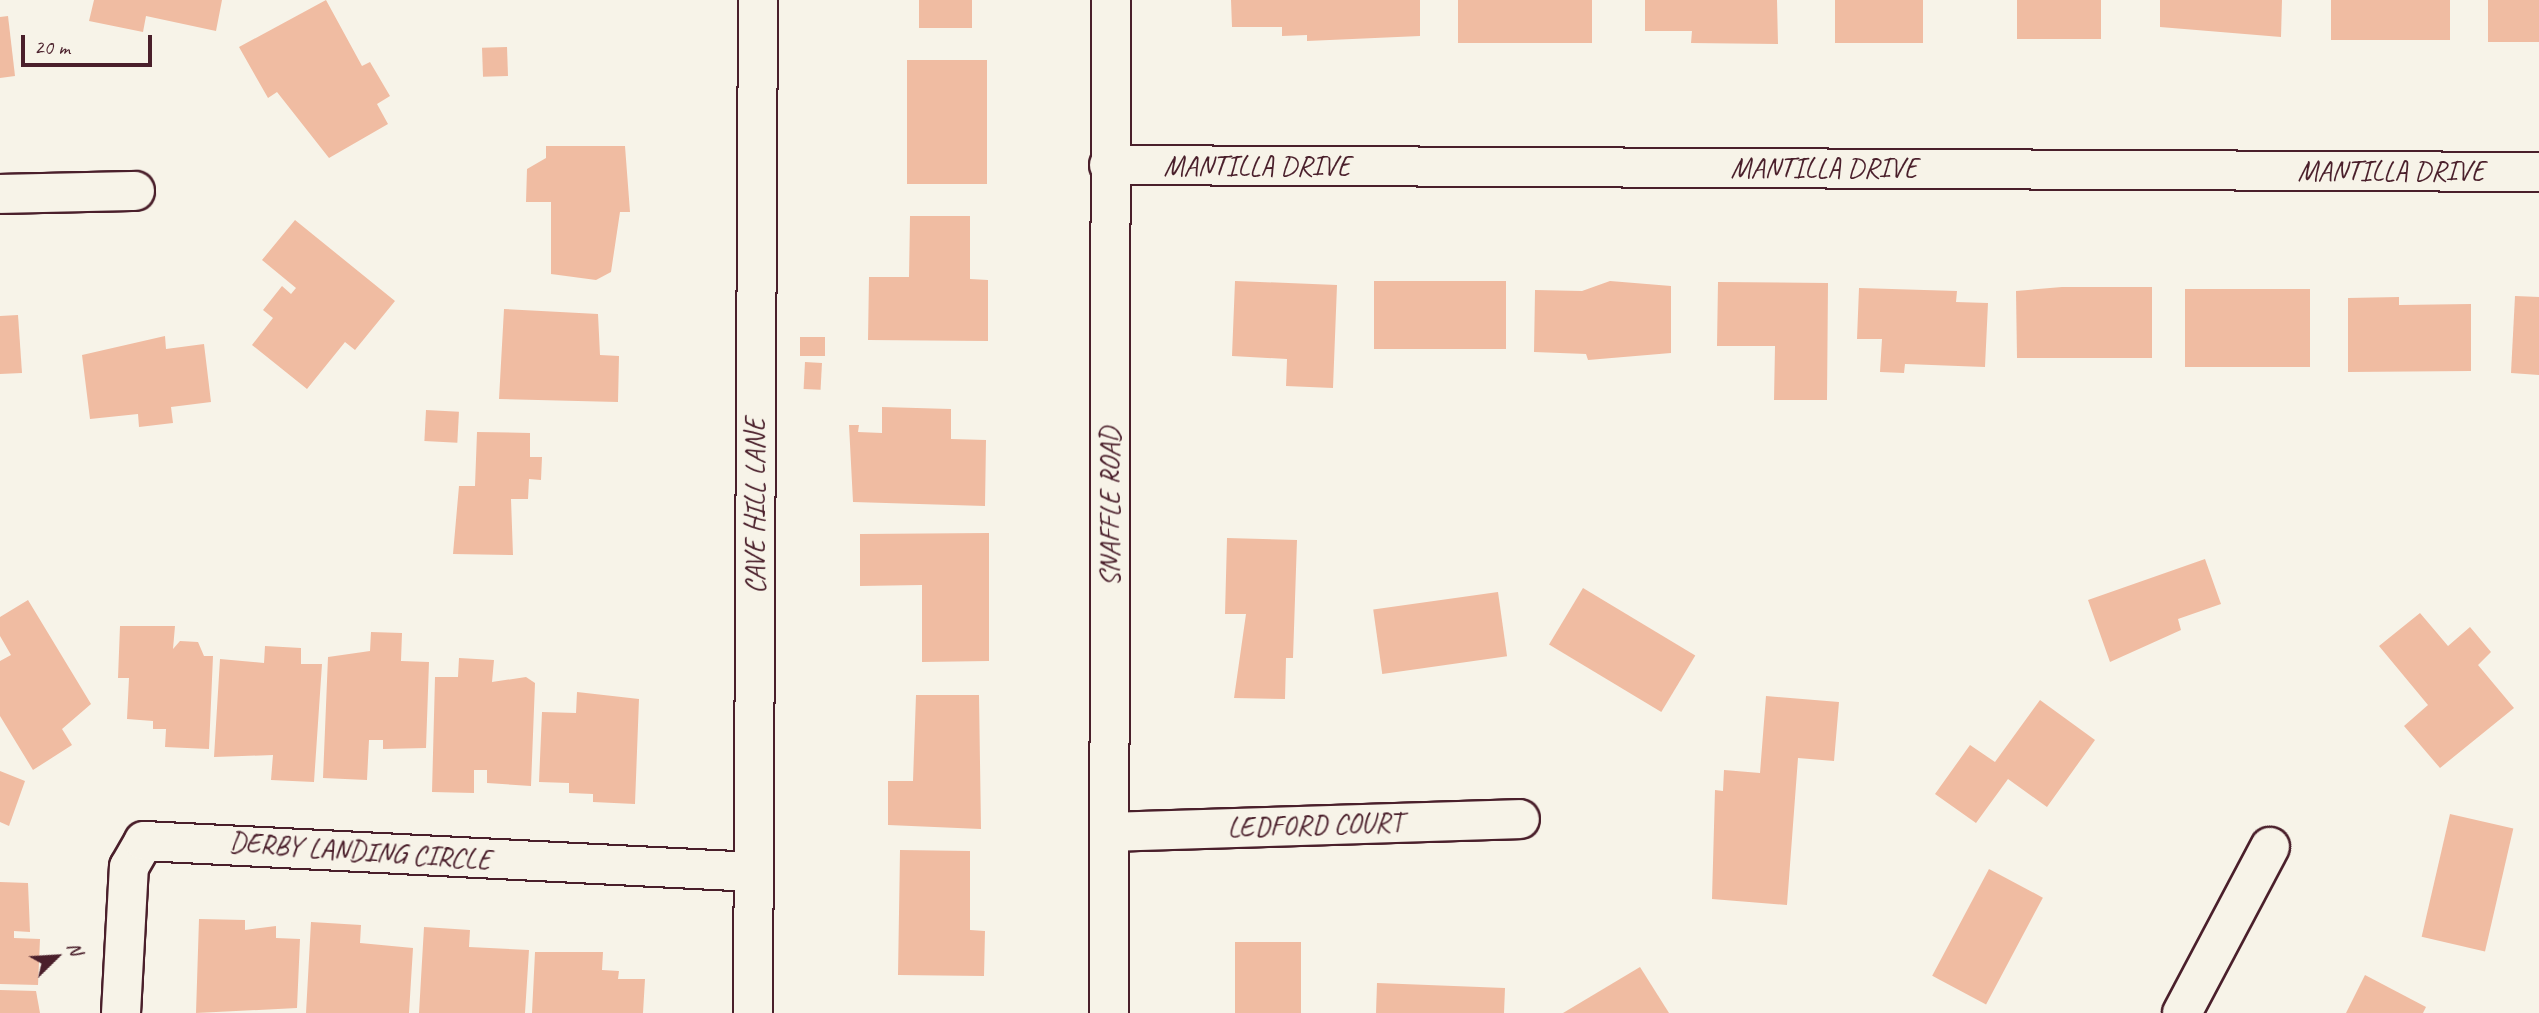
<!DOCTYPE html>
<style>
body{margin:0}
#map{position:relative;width:2539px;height:1013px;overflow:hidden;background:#f7f3e8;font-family:Caveat,sans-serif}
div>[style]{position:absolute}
.building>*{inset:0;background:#f0bca2;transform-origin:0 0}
.roads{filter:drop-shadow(2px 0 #4a1f2b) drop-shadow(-2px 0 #4a1f2b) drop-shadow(0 2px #4a1f2b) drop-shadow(0 -2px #4a1f2b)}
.minor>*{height:38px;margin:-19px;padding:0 19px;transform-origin:19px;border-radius:19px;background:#f7f3e8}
span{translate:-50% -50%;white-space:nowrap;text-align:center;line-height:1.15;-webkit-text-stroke:5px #f7f3e8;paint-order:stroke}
.street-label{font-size:28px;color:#4a1f2b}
.north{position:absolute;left:21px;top:922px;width:70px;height:70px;-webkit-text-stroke:5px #f7f3e8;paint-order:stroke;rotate:66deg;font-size:19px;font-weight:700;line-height:28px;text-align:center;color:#4a1f2b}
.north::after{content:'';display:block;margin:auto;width:24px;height:32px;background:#4a1f2b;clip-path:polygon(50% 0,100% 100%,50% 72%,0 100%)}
.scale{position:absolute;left:21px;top:35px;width:131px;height:32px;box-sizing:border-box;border:4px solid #4a1f2b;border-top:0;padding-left:9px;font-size:21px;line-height:24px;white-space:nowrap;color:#4a1f2b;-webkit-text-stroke:5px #f7f3e8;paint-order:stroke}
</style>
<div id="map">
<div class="building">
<div style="clip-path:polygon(94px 0,222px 0,216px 31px,146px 16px,143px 32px,89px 21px)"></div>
<div style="clip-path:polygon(326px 0,362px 66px,370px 62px,390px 96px,377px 104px,388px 124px,329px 158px,277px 92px,268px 98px,239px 47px)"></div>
<div style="left:919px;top:0;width:53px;height:28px"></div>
<div style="clip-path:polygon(1231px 0,1420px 0,1420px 36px,1307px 41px,1307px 35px,1282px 36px,1282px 27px,1232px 27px)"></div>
<div style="left:1458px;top:0;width:134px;height:43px"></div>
<div style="clip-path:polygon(1645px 0,1777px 0,1778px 44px,1691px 43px,1692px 31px,1645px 31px)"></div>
<div style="left:1835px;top:0;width:88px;height:43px"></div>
<div style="left:2017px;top:0;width:84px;height:39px"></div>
<div style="clip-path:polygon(2160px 0,2282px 0,2281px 37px,2160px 27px)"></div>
<div style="left:2331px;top:0;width:119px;height:40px"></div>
<div style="left:2488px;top:0;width:51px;height:42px"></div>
<div style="clip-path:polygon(8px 16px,15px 76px,0 78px,0 17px)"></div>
<div style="left:507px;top:47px;width:29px;height:25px;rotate:88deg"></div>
<div style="left:907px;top:60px;width:80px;height:124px"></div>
<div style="clip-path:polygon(546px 146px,625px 146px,630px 212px,620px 212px,611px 272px,596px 280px,551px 274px,551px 202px,526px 202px,527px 169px,546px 158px)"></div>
<div style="clip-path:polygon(910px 216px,970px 216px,970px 279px,988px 280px,988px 341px,868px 340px,869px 277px,909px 277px)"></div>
<div style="clip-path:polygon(295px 220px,395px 301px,355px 350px,345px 342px,307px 389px,252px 345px,273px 318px,263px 310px,282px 286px,291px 294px,296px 288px,262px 260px)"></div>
<div style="clip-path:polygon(1235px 281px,1337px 285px,1333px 388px,1286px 386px,1287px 359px,1232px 356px)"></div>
<div style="left:1506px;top:281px;width:68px;height:132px;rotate:90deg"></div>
<div style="clip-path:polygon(1610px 281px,1671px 286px,1671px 353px,1588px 360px,1586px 354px,1534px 352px,1535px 290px,1582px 291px)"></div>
<div style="clip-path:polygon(1718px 282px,1828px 283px,1827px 400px,1774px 400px,1775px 346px,1717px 346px)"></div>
<div style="clip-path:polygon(2062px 287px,2152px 287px,2152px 358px,2017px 358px,2016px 291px)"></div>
<div style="clip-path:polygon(1859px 288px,1957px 291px,1956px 302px,1988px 303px,1985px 367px,1905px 364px,1904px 373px,1880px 372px,1882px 339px,1857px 339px)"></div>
<div style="left:2185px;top:289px;width:125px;height:78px"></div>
<div style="clip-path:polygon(2515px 296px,2539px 297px,2539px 375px,2511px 373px)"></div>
<div style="clip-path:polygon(2399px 297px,2399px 305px,2471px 304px,2471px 371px,2348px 372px,2348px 298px)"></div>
<div style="clip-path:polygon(504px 309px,598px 314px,600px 355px,619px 356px,618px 402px,499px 399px)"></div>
<div style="clip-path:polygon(18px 315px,22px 373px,0 374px,0 316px)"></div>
<div style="clip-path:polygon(165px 336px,166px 349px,204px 344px,211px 402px,171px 407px,173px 423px,139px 427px,138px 414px,90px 419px,82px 355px)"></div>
<div style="left:800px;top:337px;width:25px;height:19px"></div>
<div style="left:805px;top:362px;width:17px;height:27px;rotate:3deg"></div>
<div style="clip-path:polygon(882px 407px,951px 409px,951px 439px,986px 440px,985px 506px,853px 502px,849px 425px,859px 425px,858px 432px,882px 433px)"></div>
<div style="left:426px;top:410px;width:33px;height:31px;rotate:3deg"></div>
<div style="clip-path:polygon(477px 432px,530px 433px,530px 457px,542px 457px,541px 480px,529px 479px,528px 499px,511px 499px,513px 555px,453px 554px,459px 486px,475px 486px)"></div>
<div style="clip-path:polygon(989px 533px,989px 661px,922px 662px,922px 585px,860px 586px,860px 534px)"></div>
<div style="clip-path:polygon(1227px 538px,1297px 540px,1293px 658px,1286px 658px,1285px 699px,1234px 698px,1246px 614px,1225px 614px)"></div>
<div style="clip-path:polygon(2205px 559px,2221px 604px,2178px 619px,2181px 630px,2110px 662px,2088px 600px)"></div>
<div style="left:1583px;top:588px;width:131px;height:66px;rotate:31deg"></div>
<div style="left:1498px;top:592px;width:65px;height:126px;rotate:82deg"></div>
<div style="clip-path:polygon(28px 600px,91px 704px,62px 729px,72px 745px,33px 770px,0 716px,0 661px,11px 655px,0 636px,0 617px)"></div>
<div style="clip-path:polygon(2420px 613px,2448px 646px,2470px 627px,2491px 652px,2478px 665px,2514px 708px,2440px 768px,2404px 726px,2428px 705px,2379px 646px)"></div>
<div style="clip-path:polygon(120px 626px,175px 626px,173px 649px,180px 641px,198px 642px,204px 656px,213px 656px,209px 749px,165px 747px,166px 729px,153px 729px,153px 721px,127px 719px,129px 678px,118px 678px)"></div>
<div style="clip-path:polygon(371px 632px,402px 633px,401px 661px,429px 662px,426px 748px,383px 749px,383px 740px,369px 740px,367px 780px,323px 778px,328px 657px,370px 651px)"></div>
<div style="clip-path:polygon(265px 646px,301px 648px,301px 664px,322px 664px,314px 782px,271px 780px,273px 755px,214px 757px,220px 659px,264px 663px)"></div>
<div style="clip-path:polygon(459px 658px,494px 660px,492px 682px,526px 677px,535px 683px,531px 786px,487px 783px,487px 770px,474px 770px,474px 793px,432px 792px,435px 677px,458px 677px)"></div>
<div style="clip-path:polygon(577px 692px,639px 699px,635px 804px,593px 802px,593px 794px,569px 793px,569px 783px,539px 782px,542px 712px,576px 713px)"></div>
<div style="clip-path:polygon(916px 695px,979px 695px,981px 829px,888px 825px,888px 781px,913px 781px)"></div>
<div style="clip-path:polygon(1766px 696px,1839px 702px,1834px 761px,1798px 758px,1787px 905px,1712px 899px,1715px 790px,1723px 791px,1724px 770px,1760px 773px)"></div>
<div style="clip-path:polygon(2040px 700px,2095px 740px,2047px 807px,2008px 779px,1976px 823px,1935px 794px,1970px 745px,1995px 762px)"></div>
<div style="clip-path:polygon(0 771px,25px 781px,9px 826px,0 822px)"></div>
<div style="left:2450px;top:814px;width:65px;height:126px;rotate:13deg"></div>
<div style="clip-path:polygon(900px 850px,970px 851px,970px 930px,985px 931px,984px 976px,898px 975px)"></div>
<div style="left:1989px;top:869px;width:61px;height:121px;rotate:28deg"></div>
<div style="clip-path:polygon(0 882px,28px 883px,30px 932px,14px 931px,14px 938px,40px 939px,38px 985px,0 984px)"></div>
<div style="clip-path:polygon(199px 919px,245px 920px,245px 930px,276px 926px,276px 938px,300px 939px,297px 1008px,196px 1013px)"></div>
<div style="clip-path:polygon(311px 922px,361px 925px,360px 943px,413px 948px,409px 1013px,306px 1013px)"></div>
<div style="clip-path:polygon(424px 927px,470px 930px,469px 947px,529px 950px,525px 1013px,419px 1013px)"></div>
<div style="left:1235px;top:942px;width:66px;height:71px"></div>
<div style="clip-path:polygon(535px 952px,603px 952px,602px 970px,619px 971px,618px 979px,645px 979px,643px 1013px,532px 1013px)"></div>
<div style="clip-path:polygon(1640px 967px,1669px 1013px,1563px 1013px)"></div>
<div style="clip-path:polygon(2365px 975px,2426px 1007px,2423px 1013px,2346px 1013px)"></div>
<div style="clip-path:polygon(1377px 983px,1505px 988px,1504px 1013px,1376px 1013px)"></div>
<div style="clip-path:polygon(0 990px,36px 991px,40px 1013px,0 1013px)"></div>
</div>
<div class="roads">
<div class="minor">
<div style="left:1109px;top:165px;width:1430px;rotate:0.28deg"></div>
<div style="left:0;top:194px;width:135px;rotate:-1.3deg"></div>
<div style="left:1111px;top:832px;width:409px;rotate:-1.8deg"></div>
<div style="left:121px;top:1013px;width:146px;rotate:-86.9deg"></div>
<div style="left:129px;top:867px;width:30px;rotate:-60deg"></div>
<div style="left:144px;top:841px;width:610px;rotate:2.91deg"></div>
<div style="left:753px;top:1013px;width:1013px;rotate:-89.72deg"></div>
<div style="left:1109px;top:1013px;width:1013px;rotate:-89.89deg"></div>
<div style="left:2182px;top:1013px;width:188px;rotate:-62.1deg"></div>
</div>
</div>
<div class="street-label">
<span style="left:1257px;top:166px">MANTILLA DRIVE</span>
<span style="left:1824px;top:168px">MANTILLA DRIVE</span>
<span style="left:2391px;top:171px">MANTILLA DRIVE</span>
<span style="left:755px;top:506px;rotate:-90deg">CAVE HILL LANE</span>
<span style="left:1110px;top:507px;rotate:-90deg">SNAFFLE ROAD</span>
<span style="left:1315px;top:825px;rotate:-2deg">LEDFORD COURT</span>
<span style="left:360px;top:851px;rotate:4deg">DERBY LANDING CIRCLE</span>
</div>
<div class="north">N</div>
<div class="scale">20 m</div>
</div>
